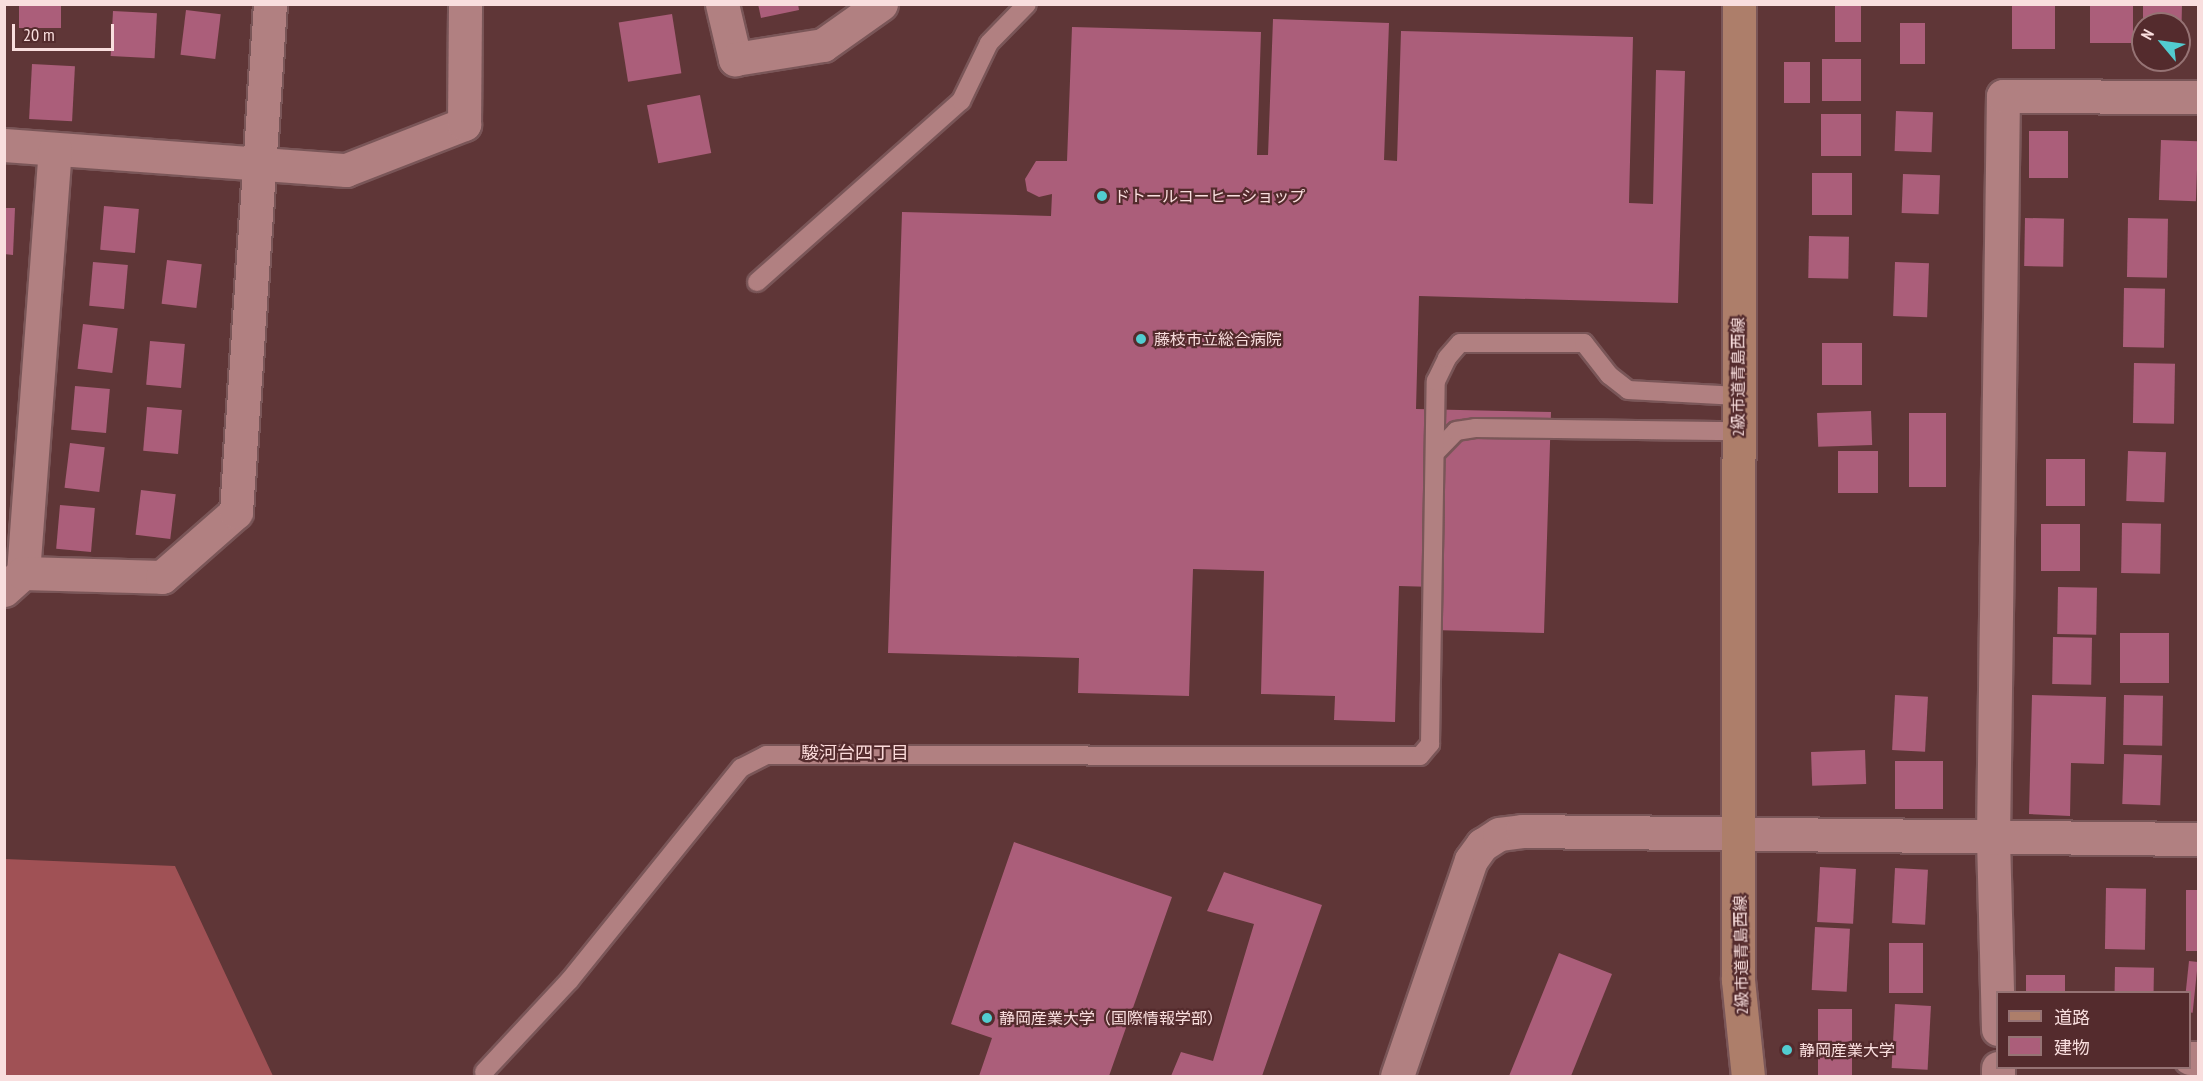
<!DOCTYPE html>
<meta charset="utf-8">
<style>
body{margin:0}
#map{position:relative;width:2203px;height:1081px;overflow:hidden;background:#5f3637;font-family:"PT Sans Narrow","Noto Sans JP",sans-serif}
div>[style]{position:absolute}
.forest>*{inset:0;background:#a05155}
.building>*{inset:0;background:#ab5e7a;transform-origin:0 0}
.roads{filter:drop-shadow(2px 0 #7a5658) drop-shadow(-2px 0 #7a5658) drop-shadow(0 2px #7a5658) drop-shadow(0 -2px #7a5658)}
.lane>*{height:18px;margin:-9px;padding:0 9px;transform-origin:9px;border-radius:9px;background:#b18081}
.street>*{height:33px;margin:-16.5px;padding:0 16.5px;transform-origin:16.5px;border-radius:16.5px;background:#b18081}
.secondary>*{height:33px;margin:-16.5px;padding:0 16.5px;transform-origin:16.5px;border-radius:16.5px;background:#ad7e6a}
.dots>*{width:16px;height:16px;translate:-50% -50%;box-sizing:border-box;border:3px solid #542b2d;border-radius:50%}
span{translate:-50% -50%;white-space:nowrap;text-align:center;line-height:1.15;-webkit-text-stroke:4.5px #542b2d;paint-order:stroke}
.poi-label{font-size:16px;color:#f9dede}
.left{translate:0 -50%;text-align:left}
.street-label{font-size:16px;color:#f9dede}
.neighbourhood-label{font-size:18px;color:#fbdada}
.frame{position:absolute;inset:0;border:6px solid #f9dede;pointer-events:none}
.legend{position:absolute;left:1996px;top:991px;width:195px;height:78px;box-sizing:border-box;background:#542b2d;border:2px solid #967374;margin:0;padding:8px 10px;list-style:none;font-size:18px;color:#f9dede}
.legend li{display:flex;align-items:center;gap:12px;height:30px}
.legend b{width:30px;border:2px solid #967374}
.north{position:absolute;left:2131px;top:12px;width:60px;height:60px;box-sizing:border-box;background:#542b2d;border:2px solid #967374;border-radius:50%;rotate:299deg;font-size:16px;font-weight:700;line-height:24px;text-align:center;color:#f9dede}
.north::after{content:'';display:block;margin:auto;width:21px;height:27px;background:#52ccd0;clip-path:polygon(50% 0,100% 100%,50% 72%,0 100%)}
.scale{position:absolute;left:12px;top:24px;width:102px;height:27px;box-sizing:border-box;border:3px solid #f9dede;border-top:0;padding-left:8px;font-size:18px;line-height:21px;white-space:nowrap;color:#f9dede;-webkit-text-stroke:4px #542b2d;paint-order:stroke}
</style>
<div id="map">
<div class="forest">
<div style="clip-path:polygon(5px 859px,175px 866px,273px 1076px,5px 1076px)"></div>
</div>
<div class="building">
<div style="left:19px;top:4px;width:42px;height:24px"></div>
<div style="clip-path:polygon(758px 4px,798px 4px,799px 10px,761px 18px)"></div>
<div style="left:1835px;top:4px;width:26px;height:38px"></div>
<div style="left:2090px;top:4px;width:43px;height:39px"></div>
<div style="clip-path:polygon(2143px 4px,2182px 4px,2181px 51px,2179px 24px,2143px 24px)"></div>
<div style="left:2012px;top:5px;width:43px;height:44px"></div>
<div style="left:186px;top:10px;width:35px;height:45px;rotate:7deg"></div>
<div style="left:113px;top:11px;width:44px;height:45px;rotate:3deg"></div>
<div style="left:672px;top:14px;width:60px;height:54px;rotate:81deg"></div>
<div style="clip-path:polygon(1273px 19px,1389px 23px,1384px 160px,1397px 161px,1401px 31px,1633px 37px,1629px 203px,1653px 204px,1656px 70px,1685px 71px,1678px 303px,1419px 296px,1416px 409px,1551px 412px,1544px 633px,1433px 630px,1435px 587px,1399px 586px,1395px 722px,1334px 720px,1335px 696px,1261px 694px,1264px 571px,1193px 569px,1189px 696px,1078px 693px,1079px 658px,888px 653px,902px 212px,1051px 216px,1052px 194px,1039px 197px,1027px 191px,1025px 179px,1036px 161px,1067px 161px,1072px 27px,1261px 32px,1257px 155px,1268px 155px)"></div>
<div style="left:1900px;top:23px;width:25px;height:41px"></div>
<div style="left:1822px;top:59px;width:39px;height:42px"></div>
<div style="left:1784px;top:62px;width:26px;height:41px"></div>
<div style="left:32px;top:64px;width:43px;height:55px;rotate:3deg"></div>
<div style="left:700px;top:95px;width:59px;height:54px;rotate:79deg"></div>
<div style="left:1896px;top:111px;width:37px;height:40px;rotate:2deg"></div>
<div style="left:1821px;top:114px;width:40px;height:42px"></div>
<div style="left:2029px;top:131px;width:39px;height:47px"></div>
<div style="left:2161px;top:140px;width:37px;height:60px;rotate:2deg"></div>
<div style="left:1812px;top:173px;width:40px;height:42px"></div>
<div style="left:1903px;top:174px;width:37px;height:39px;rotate:2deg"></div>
<div style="left:104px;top:206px;width:35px;height:44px;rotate:5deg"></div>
<div style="clip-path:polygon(4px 208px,15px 208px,13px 255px,4px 254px)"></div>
<div style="left:2025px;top:218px;width:39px;height:48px;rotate:1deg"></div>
<div style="left:2128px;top:218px;width:40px;height:59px;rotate:1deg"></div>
<div style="left:1809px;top:236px;width:40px;height:42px;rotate:1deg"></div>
<div style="left:167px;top:260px;width:35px;height:44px;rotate:7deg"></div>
<div style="left:93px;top:262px;width:35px;height:44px;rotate:5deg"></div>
<div style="left:1895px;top:262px;width:34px;height:54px;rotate:2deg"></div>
<div style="left:2124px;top:288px;width:41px;height:59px;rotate:1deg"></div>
<div style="left:83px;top:324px;width:35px;height:45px;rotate:7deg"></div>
<div style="left:150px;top:341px;width:35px;height:44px;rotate:5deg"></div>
<div style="left:1822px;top:343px;width:40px;height:42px"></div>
<div style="left:2134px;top:363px;width:41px;height:60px;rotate:1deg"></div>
<div style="left:75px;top:386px;width:35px;height:44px;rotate:5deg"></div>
<div style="left:147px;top:407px;width:35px;height:44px;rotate:5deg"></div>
<div style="left:1871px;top:411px;width:34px;height:54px;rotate:88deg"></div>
<div style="left:1909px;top:413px;width:37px;height:74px"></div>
<div style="left:70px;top:443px;width:35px;height:45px;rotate:7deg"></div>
<div style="left:1838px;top:451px;width:40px;height:42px"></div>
<div style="left:2128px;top:451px;width:38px;height:50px;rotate:2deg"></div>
<div style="left:2046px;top:459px;width:39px;height:47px"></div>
<div style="left:141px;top:490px;width:35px;height:45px;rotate:7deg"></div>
<div style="left:60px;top:505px;width:35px;height:44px;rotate:5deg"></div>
<div style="left:2122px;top:523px;width:39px;height:50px;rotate:1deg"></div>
<div style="left:2041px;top:524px;width:39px;height:47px"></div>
<div style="left:2058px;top:587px;width:39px;height:47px;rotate:1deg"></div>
<div style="left:2120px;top:633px;width:49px;height:50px"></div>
<div style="left:2053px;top:637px;width:39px;height:47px;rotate:1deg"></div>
<div style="left:1895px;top:695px;width:33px;height:55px;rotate:3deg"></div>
<div style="clip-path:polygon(2032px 695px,2106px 697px,2104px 764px,2071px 763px,2070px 816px,2029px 814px)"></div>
<div style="left:2124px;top:695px;width:39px;height:50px;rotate:1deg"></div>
<div style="left:1865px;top:750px;width:34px;height:54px;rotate:88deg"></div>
<div style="left:2124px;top:754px;width:38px;height:50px;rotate:2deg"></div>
<div style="left:1943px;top:761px;width:48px;height:48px;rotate:90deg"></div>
<div style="clip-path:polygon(1014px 842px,1172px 897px,1109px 1076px,979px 1076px,992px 1038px,951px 1024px)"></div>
<div style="left:1820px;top:867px;width:36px;height:55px;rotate:3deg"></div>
<div style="left:1895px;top:868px;width:33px;height:55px;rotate:3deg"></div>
<div style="clip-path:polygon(1224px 872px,1322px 905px,1262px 1076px,1171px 1076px,1181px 1052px,1213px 1061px,1254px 924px,1207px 911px)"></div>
<div style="left:2106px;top:888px;width:40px;height:61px;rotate:1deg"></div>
<div style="left:2186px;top:890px;width:12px;height:61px"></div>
<div style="left:1815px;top:927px;width:35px;height:63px;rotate:3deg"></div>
<div style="left:1889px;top:943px;width:34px;height:50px"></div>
<div style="clip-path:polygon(1559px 953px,1612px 974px,1571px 1076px,1509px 1076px)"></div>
<div style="left:2189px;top:961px;width:9px;height:51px;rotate:6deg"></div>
<div style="left:2115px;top:967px;width:39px;height:25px;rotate:1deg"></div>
<div style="left:2065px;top:975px;width:17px;height:39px;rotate:90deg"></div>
<div style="left:1895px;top:1004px;width:36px;height:64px;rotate:3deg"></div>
<div style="left:1818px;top:1009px;width:34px;height:67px"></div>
</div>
<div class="roads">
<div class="lane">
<div style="left:757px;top:282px;width:273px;rotate:-41.6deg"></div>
<div style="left:961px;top:101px;width:64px;rotate:-64.2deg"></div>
<div style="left:989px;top:43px;width:54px;rotate:-45.7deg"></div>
<div style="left:1435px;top:453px;width:30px;rotate:-46deg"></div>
<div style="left:1456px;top:431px;width:19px;rotate:-9deg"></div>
<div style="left:1475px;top:428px;width:263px;rotate:0.7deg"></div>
<div style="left:484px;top:1072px;width:125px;rotate:-47deg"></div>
<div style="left:569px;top:981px;width:274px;rotate:-51.1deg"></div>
<div style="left:741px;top:768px;width:28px;rotate:-27deg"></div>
<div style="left:766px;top:755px;width:654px;rotate:0.09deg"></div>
<div style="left:1420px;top:756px;width:16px;rotate:-50deg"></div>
<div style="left:1430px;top:744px;width:363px;rotate:-89.1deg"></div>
<div style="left:1436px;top:381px;width:25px;rotate:-64deg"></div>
<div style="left:1447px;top:358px;width:20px;rotate:-49deg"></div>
<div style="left:1460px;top:343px;width:124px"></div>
<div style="left:1584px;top:343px;width:41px;rotate:52deg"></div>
<div style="left:1609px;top:375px;width:24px;rotate:38deg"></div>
<div style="left:1628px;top:390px;width:110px;rotate:3.1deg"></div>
</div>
<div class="street">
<div style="left:722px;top:4px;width:57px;rotate:76.7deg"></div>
<div style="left:735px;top:59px;width:89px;rotate:-9deg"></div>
<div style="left:823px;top:45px;width:71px;rotate:-35.3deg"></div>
<div style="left:4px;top:145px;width:343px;rotate:4.2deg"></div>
<div style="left:346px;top:170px;width:127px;rotate:-21.3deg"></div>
<div style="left:464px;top:124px;width:120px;rotate:-89.5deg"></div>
<div style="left:23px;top:573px;width:425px;rotate:-85.7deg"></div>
<div style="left:4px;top:590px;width:25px;rotate:-42deg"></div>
<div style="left:23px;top:573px;width:139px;rotate:1.6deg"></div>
<div style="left:162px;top:577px;width:98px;rotate:-41.3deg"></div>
<div style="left:236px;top:512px;width:509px;rotate:-86.17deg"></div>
<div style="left:1998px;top:1029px;width:191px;rotate:-91.5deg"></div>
<div style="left:1993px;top:838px;width:742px;rotate:-89.23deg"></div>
<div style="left:2003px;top:96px;width:195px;rotate:0.3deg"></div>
<div style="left:2190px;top:1058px;width:8px"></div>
<div style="left:1397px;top:1076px;width:228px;rotate:-71.1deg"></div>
<div style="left:1471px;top:860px;width:19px;rotate:-54deg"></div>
<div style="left:1482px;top:845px;width:20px;rotate:-33deg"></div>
<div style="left:1499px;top:834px;width:23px;rotate:-7deg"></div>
<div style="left:1522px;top:831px;width:676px;rotate:0.68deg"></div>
<div style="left:1998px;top:1076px;width:8px;rotate:-90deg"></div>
</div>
<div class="secondary">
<div style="left:1739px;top:4px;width:976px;rotate:90.06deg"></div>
<div style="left:1738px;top:980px;width:97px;rotate:84.1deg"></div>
</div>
</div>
<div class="dots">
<div style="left:1102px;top:196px;background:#52ccd0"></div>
<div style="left:1141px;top:339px;background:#52ccd0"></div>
<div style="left:987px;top:1018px;background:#52ccd0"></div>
<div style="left:1787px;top:1050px;background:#52ccd0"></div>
</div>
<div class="poi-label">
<span class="left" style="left:1114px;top:196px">ドトールコーヒーショップ</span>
<span class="left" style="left:1154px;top:339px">藤枝市立総合病院</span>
<span class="left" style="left:999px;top:1018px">静岡産業大学（国際情報学部）</span>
<span class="left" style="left:1799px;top:1050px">静岡産業大学</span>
</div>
<div class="street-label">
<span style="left:1738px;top:377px;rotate:-90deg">2級市道青島西線</span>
<span style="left:1741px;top:955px;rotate:-91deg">2級市道青島西線</span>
</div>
<div class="neighbourhood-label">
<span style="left:855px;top:753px">駿河台四丁目</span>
</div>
<div class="frame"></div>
<ul class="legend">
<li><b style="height:8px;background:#ad7e6a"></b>道路</li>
<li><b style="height:16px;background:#ab5e7a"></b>建物</li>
</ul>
<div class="north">N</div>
<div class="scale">20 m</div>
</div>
